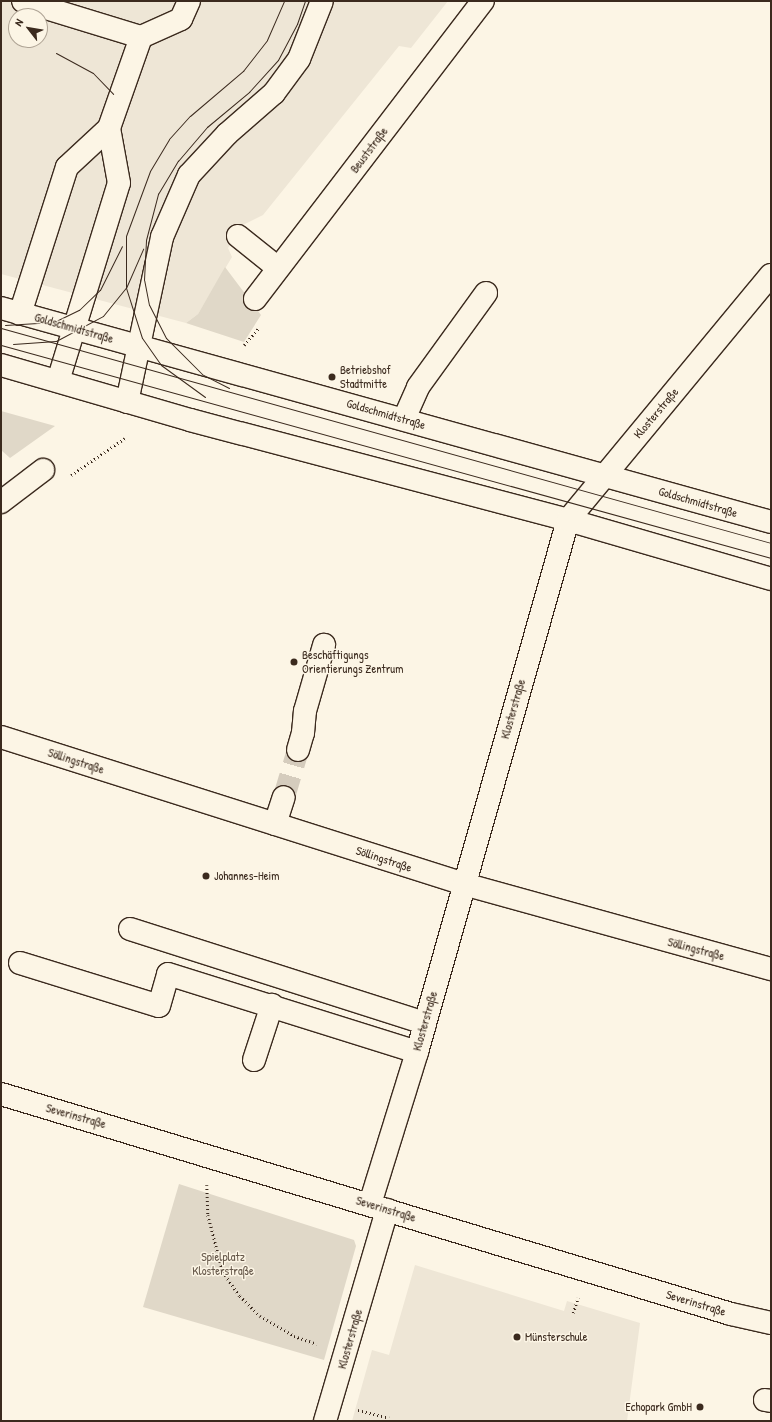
<!DOCTYPE html>
<meta charset="utf-8">
<style>
body{margin:0}
#map{position:relative;width:772px;height:1422px;overflow:hidden;background:#fcf5e5;font-family:"Patrick Hand",sans-serif}
div>[style]{position:absolute}
.built>*{inset:0;background:#eee6d6}
.green>*{inset:0;background:#e0d8c8}
.minor-tunnel>*{height:22px;margin-top:-11px;transform-origin:0;background:repeating-linear-gradient(90deg,#d5ccbd 0 22px,transparent 0 33px)}
.path>*{height:2.5px;margin-top:-1.25px;transform-origin:0;background:repeating-linear-gradient(90deg,#3b2a1e 0 1px,transparent 0 4px)}
.roads{filter:drop-shadow(1px 0 #3b2a1e) drop-shadow(-1px 0 #3b2a1e) drop-shadow(0 1px #3b2a1e) drop-shadow(0 -1px #3b2a1e)}
.minor>*{height:22px;margin:-11px;padding:0 11px;transform-origin:11px;border-radius:11px;background:#fcf5e5}
.major>*{height:22px;margin:-11px;padding:0 11px;transform-origin:11px;border-radius:11px;background:#fcf5e5}
.tram>*{height:1px;margin:-0.5px;padding:0 0.5px;transform-origin:0.5px;border-radius:0.5px;background:#3b2a1e}
.dots>*{width:11px;height:11px;translate:-50% -50%;box-sizing:border-box;border:2px solid #fcf5e5;border-radius:50%}
span{translate:-50% -50%;white-space:nowrap;text-align:center;line-height:1.15;-webkit-text-stroke:3px #fcf5e5;paint-order:stroke}
.street-label{font-size:12px;color:#3b2a1e}
.poi-label{font-size:12px;color:#3b2a1e}
.left{translate:0 -50%;text-align:left}
.right{translate:-100% -50%;text-align:right}
.park-label{font-size:12px;color:#645648}
.frame{position:absolute;inset:0;border:2px solid #3b2a1e;pointer-events:none}
.north{position:absolute;left:8px;top:8px;width:40px;height:40px;box-sizing:border-box;background:#fcf5e5;border:1px solid #afa495;border-radius:50%;rotate:301deg;font-size:11px;font-weight:700;line-height:16px;text-align:center;color:#3b2a1e}
.north::after{content:'';display:block;margin:auto;width:14px;height:18px;background:#3b2a1e;clip-path:polygon(50% 0,100% 100%,50% 72%,0 100%)}
</style>
<div id="map">
<div class="built">
<div style="clip-path:polygon(evenodd,1px 1px,448px 1px,411px 48px,399px 46px,263px 215px,243px 225px,228px 248px,232px 257px,198px 314px,186px 323px,1px 274px,1px 1px,16px 16px,40px 16px,40px 40px,16px 40px,16px 16px)"></div>
<div style="clip-path:polygon(415px 1265px,564px 1311px,567px 1301px,640px 1323px,627px 1421px,352px 1421px,372px 1350px,389px 1355px)"></div>
</div>
<div class="green">
<div style="clip-path:polygon(225px 267px,261px 315px,244px 342px,186px 323px,198px 314px)"></div>
<div style="clip-path:polygon(1px 411px,55px 426px,10px 458px,1px 450px)"></div>
<div style="clip-path:polygon(179px 1184px,354px 1240px,356px 1246px,324px 1360px,143px 1307px)"></div>
</div>
<div class="minor-tunnel">
<div style="left:284px;top:797px;width:49px;rotate:-73.4deg"></div>
</div>
<div class="path">
<div style="left:244px;top:345px;width:23px;rotate:-49deg"></div>
<div style="left:71px;top:475px;width:65px;rotate:-34.4deg"></div>
<div style="left:207px;top:1185px;width:30px;rotate:88deg"></div>
<div style="left:208px;top:1215px;width:59px;rotate:75.3deg"></div>
<div style="left:223px;top:1272px;width:29px;rotate:55deg"></div>
<div style="left:240px;top:1296px;width:28px;rotate:45deg"></div>
<div style="left:260px;top:1316px;width:39px;rotate:30deg"></div>
<div style="left:294px;top:1336px;width:24px;rotate:19deg"></div>
<div style="left:573px;top:1313px;width:16px;rotate:-72deg"></div>
<div style="left:358px;top:1410px;width:32px;rotate:14deg"></div>
</div>
<div class="roads">
<div class="minor">
<div style="left:23px;top:1px;width:123px;rotate:17deg"></div>
<div style="left:141px;top:37px;width:44px;rotate:-24.2deg"></div>
<div style="left:181px;top:19px;width:20px;rotate:-66deg"></div>
<div style="left:238px;top:236px;width:51px;rotate:38.7deg"></div>
<div style="left:255px;top:299px;width:375px;rotate:-52.6deg"></div>
<div style="left:20px;top:314px;width:154px;rotate:-72.3deg"></div>
<div style="left:67px;top:167px;width:57px;rotate:-42.9deg"></div>
<div style="left:109px;top:128px;width:96px;rotate:-70.6deg"></div>
<div style="left:58px;top:381px;width:207px;rotate:-72.9deg"></div>
<div style="left:119px;top:183px;width:56px;rotate:-100.3deg"></div>
<div style="left:127px;top:402px;width:169px;rotate:-78deg"></div>
<div style="left:162px;top:237px;width:68px;rotate:-66.5deg"></div>
<div style="left:189px;top:175px;width:56px;rotate:-47.2deg"></div>
<div style="left:227px;top:134px;width:62px;rotate:-41.1deg"></div>
<div style="left:274px;top:93px;width:42px;rotate:-53.7deg"></div>
<div style="left:299px;top:59px;width:62px;rotate:-68.4deg"></div>
<div style="left:404px;top:419px;width:35px;rotate:-66deg"></div>
<div style="left:418px;top:387px;width:116px;rotate:-54.1deg"></div>
<div style="left:1px;top:502px;width:53px;rotate:-37.3deg"></div>
<div style="left:1px;top:737px;width:486px;rotate:17.6deg"></div>
<div style="left:464px;top:884px;width:319px;rotate:15.5deg"></div>
<div style="left:298px;top:750px;width:18px;rotate:-74deg"></div>
<div style="left:303px;top:733px;width:22px;rotate:-85deg"></div>
<div style="left:305px;top:711px;width:69px;rotate:-73.9deg"></div>
<div style="left:275px;top:824px;width:28px;rotate:-72deg"></div>
<div style="left:130px;top:929px;width:310px;rotate:17.7deg"></div>
<div style="left:20px;top:963px;width:145px;rotate:17.2deg"></div>
<div style="left:159px;top:1006px;width:33px;rotate:-74deg"></div>
<div style="left:168px;top:974px;width:261px;rotate:17.4deg"></div>
<div style="left:254px;top:1060px;width:58px;rotate:-71.9deg"></div>
<div style="left:1px;top:1094px;width:762px;rotate:16.77deg"></div>
<div style="left:731px;top:1314px;width:41px;rotate:12.7deg"></div>
<div style="left:370px;top:1204px;width:159px;rotate:-72.8deg"></div>
<div style="left:417px;top:1052px;width:553px;rotate:-74.15deg"></div>
<div style="left:568px;top:520px;width:318px;rotate:-50.4deg"></div>
<div style="left:765px;top:1400px;width:6px;rotate:9deg"></div>
<div style="left:325px;top:1421px;width:220px;rotate:-73.6deg"></div>
</div>
<div class="major">
<div style="left:1px;top:308px;width:799px;rotate:15.53deg"></div>
<div style="left:1px;top:365px;width:197px;rotate:16.2deg"></div>
<div style="left:190px;top:420px;width:391px;rotate:14.8deg"></div>
<div style="left:568px;top:520px;width:211px;rotate:16.2deg"></div>
</div>
</div>
<div class="tram">
<div style="left:56px;top:53px;width:42px;rotate:28.4deg"></div>
<div style="left:93px;top:73px;width:29px;rotate:46deg"></div>
<div style="left:5px;top:325px;width:49px;rotate:-3.5deg"></div>
<div style="left:54px;top:322px;width:28px;rotate:-26deg"></div>
<div style="left:79px;top:310px;width:29px;rotate:-44deg"></div>
<div style="left:100px;top:290px;width:49px;rotate:-63.4deg"></div>
<div style="left:1px;top:328px;width:799px;rotate:15.6deg"></div>
<div style="left:13px;top:344px;width:43px;rotate:-4deg"></div>
<div style="left:56px;top:341px;width:53px;rotate:-28deg"></div>
<div style="left:103px;top:316px;width:36px;rotate:-51deg"></div>
<div style="left:126px;top:288px;width:43px;rotate:-66.4deg"></div>
<div style="left:1px;top:345px;width:799px;rotate:15.46deg"></div>
<div style="left:229px;top:388px;width:30px;rotate:-153deg"></div>
<div style="left:202px;top:374px;width:51px;rotate:-135deg"></div>
<div style="left:166px;top:338px;width:37px;rotate:-117deg"></div>
<div style="left:149px;top:305px;width:25px;rotate:-101deg"></div>
<div style="left:144px;top:280px;width:40px;rotate:-87.1deg"></div>
<div style="left:146px;top:240px;width:48px;rotate:-75.4deg"></div>
<div style="left:158px;top:194px;width:39px;rotate:-59deg"></div>
<div style="left:178px;top:161px;width:45px;rotate:-49.5deg"></div>
<div style="left:207px;top:127px;width:55px;rotate:-39.8deg"></div>
<div style="left:249px;top:92px;width:43px;rotate:-47.8deg"></div>
<div style="left:278px;top:60px;width:41px;rotate:-62.2deg"></div>
<div style="left:297px;top:24px;width:24px;rotate:-71deg"></div>
<div style="left:205px;top:397px;width:54px;rotate:-144deg"></div>
<div style="left:161px;top:365px;width:33px;rotate:-125deg"></div>
<div style="left:142px;top:338px;width:52px;rotate:-107.7deg"></div>
<div style="left:126px;top:288px;width:52px;rotate:-90deg"></div>
<div style="left:126px;top:236px;width:69px;rotate:-69.7deg"></div>
<div style="left:150px;top:171px;width:37px;rotate:-59deg"></div>
<div style="left:169px;top:139px;width:31px;rotate:-48deg"></div>
<div style="left:190px;top:116px;width:70px;rotate:-40.3deg"></div>
<div style="left:243px;top:71px;width:39px;rotate:-52deg"></div>
<div style="left:267px;top:40px;width:43px;rotate:-66.4deg"></div>
</div>
<div class="dots">
<div style="left:332px;top:377px;background:#3b2a1e"></div>
<div style="left:294px;top:662px;background:#3b2a1e"></div>
<div style="left:206px;top:876px;background:#3b2a1e"></div>
<div style="left:517px;top:1337px;background:#3b2a1e"></div>
<div style="left:700px;top:1407px;background:#3b2a1e"></div>
</div>
<div class="street-label">
<span style="left:369px;top:150px;rotate:-53deg">Beuststraße</span>
<span style="left:74px;top:328px;rotate:16deg">Goldschmidtstraße</span>
<span style="left:656px;top:413px;rotate:-50deg">Klosterstraße</span>
<span style="left:386px;top:414px;rotate:16deg">Goldschmidtstraße</span>
<span style="left:698px;top:502px;rotate:16deg">Goldschmidtstraße</span>
<span style="left:513px;top:709px;rotate:-74deg">Klosterstraße</span>
<span style="left:76px;top:761px;rotate:18deg">Söllingstraße</span>
<span style="left:384px;top:859px;rotate:18deg">Söllingstraße</span>
<span style="left:696px;top:949px;rotate:15deg">Söllingstraße</span>
<span style="left:425px;top:1021px;rotate:-74deg">Klosterstraße</span>
<span style="left:76px;top:1116px;rotate:16deg">Severinstraße</span>
<span style="left:386px;top:1209px;rotate:17deg">Severinstraße</span>
<span style="left:696px;top:1303px;rotate:17deg">Severinstraße</span>
<span style="left:350px;top:1339px;rotate:-74deg">Klosterstraße</span>
</div>
<div class="poi-label">
<span class="left" style="left:340px;top:377px">Betriebshof<br>Stadtmitte</span>
<span class="left" style="left:302px;top:662px">Beschäftigungs<br>Orientierungs Zentrum</span>
<span class="left" style="left:214px;top:876px">Johannes-Heim</span>
<span class="left" style="left:525px;top:1337px">Münsterschule</span>
<span class="right" style="left:692px;top:1407px">Echopark GmbH</span>
</div>
<div class="park-label">
<span style="left:223px;top:1264px">Spielplatz<br>Klosterstraße</span>
</div>
<div class="frame"></div>
<div class="north">N</div>
</div>
